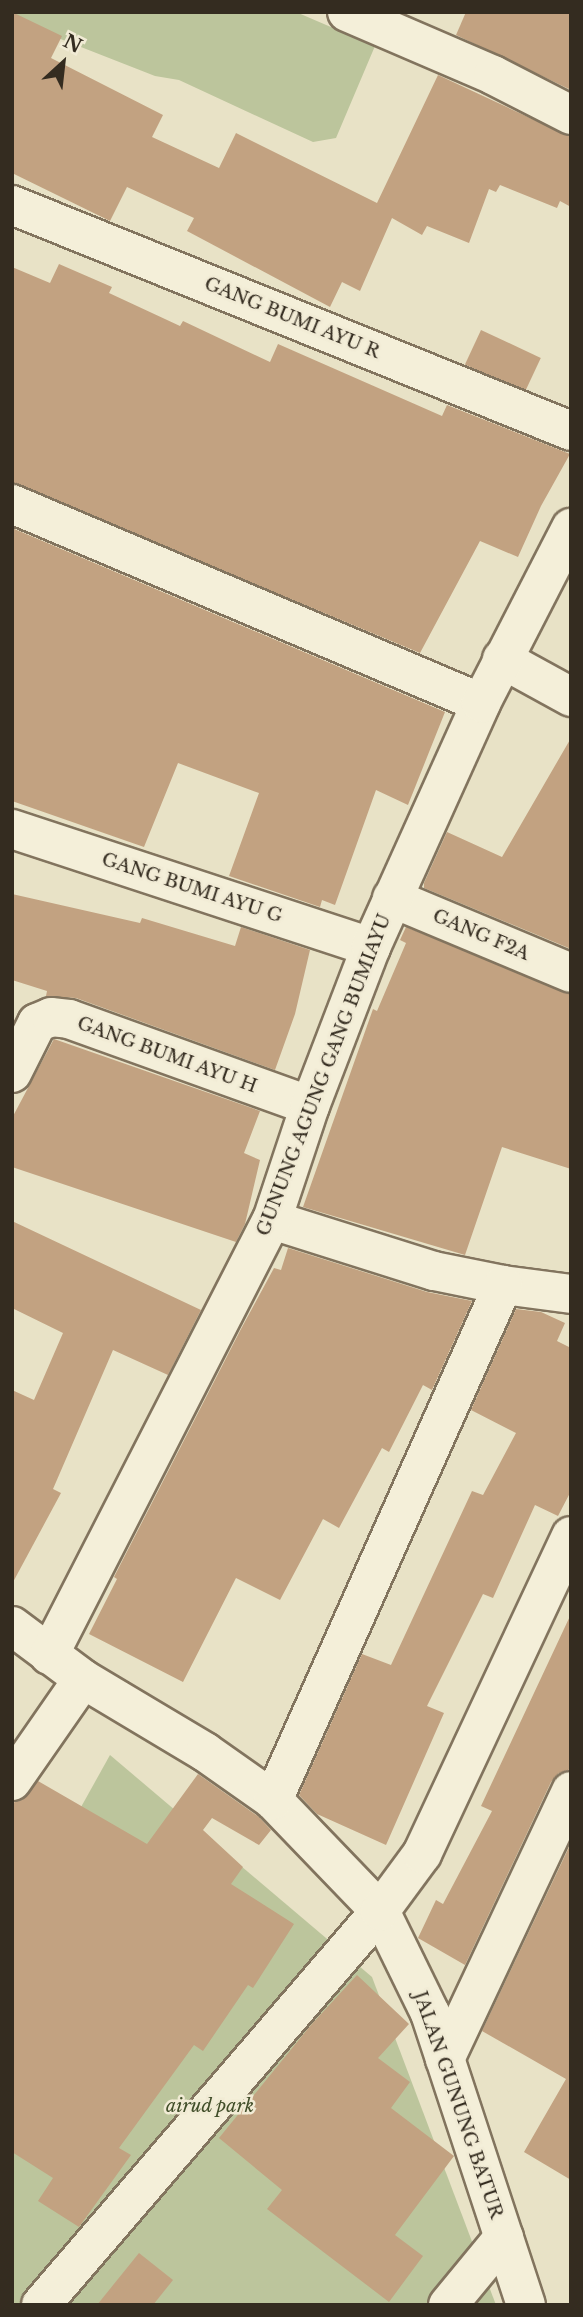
<!DOCTYPE html>
<style>
body{margin:0}
#map{position:relative;width:583px;height:2317px;overflow:hidden;background:#e8e2c6;font-family:"Libre Baskerville",serif}
div>[style]{position:absolute}
.green>*{inset:0;background:#bcc59c}
.building>*{inset:0;background:#c2a281;transform-origin:0 0}
.roads{filter:drop-shadow(2px 0 #82745e) drop-shadow(-2px 0 #82745e) drop-shadow(0 2px #82745e) drop-shadow(0 -2px #82745e)}
.minor>*{height:38px;margin:-19px;padding:0 19px;transform-origin:19px;border-radius:19px;background:#f4efd9}
span{translate:-50% -50%;white-space:nowrap;text-align:center;line-height:1.15;-webkit-text-stroke:5px #f1ebd5;paint-order:stroke}
.street-label{font-size:18px;color:#342c20}
.park-label{font-size:18px;color:#414e29;font-style:italic}
.frame{position:absolute;inset:0;border:14px solid #342c20;pointer-events:none}
.north{position:absolute;left:28px;top:28px;width:70px;height:70px;-webkit-text-stroke:5px #f1ebd5;paint-order:stroke;rotate:27deg;font-size:19px;font-weight:700;line-height:28px;text-align:center;color:#342c20}
.north::after{content:'';display:block;margin:auto;width:24px;height:32px;background:#342c20;clip-path:polygon(50% 0,100% 100%,50% 72%,0 100%)}
</style>
<div id="map">
<div class="green">
<div style="clip-path:polygon(12px 12px,296px 12px,375px 46px,336px 138px,313px 142px,179px 80px,155px 76px,12px 20px)"></div>
<div style="clip-path:polygon(110px 1755px,372px 1977px,496px 2305px,12px 2305px,12px 1931px)"></div>
</div>
<div class="building">
<div style="clip-path:polygon(12px 12px,62px 36px,51px 58px,163px 115px,152px 137px,219px 168px,236px 133px,377px 203px,438px 75px,571px 137px,571px 207px,560px 201px,557px 208px,500px 185px,496px 192px,489px 189px,469px 243px,427px 226px,422px 235px,392px 218px,360px 291px,342px 282px,330px 307px,187px 231px,194px 218px,127px 187px,110px 221px,12px 173px)"></div>
<div style="clip-path:polygon(466px 12px,571px 12px,571px 90px,456px 35px)"></div>
<div style="clip-path:polygon(59px 264px,112px 287px,109px 293px,180px 326px,183px 321px,270px 362px,278px 344px,442px 416px,447px 405px,570px 454px,541px 506px,518px 557px,480px 541px,420px 653px,12px 483px,12px 267px,50px 283px)"></div>
<div style="left:481px;top:330px;width:66px;height:38px;rotate:25deg"></div>
<div style="clip-path:polygon(12px 528px,445px 712px,408px 805px,376px 790px,335px 905px,322px 900px,320px 907px,229px 876px,259px 793px,178px 763px,144px 847px,12px 801px)"></div>
<div style="clip-path:polygon(571px 738px,571px 949px,424px 888px,424px 883px,447px 832px,502px 857px)"></div>
<div style="clip-path:polygon(12px 894px,140px 923px,142px 918px,235px 946px,241px 927px,310px 950px,295px 1014px,275px 1070px,76px 998px,46px 996px,47px 991px,12px 980px)"></div>
<div style="clip-path:polygon(406px 927px,571px 994px,571px 1169px,502px 1147px,465px 1255px,303px 1207px,373px 1009px,377px 1011px,406px 943px,400px 940px)"></div>
<div style="clip-path:polygon(54px 1039px,260px 1111px,244px 1153px,260px 1160px,245px 1224px,236px 1242px,12px 1167px,12px 1118px)"></div>
<div style="clip-path:polygon(12px 1221px,201px 1310px,168px 1375px,113px 1350px,53px 1489px,61px 1493px,12px 1584px,12px 1390px,34px 1400px,63px 1333px,12px 1308px)"></div>
<div style="clip-path:polygon(288px 1248px,427px 1292px,472px 1301px,432px 1390px,423px 1385px,389px 1452px,382px 1448px,339px 1528px,323px 1519px,280px 1600px,236px 1578px,183px 1682px,89px 1634px,117px 1579px,114px 1577px,241px 1329px,274px 1268px,281px 1270px)"></div>
<div style="clip-path:polygon(516px 1309px,541px 1312px,565px 1323px,557px 1341px,571px 1348px,571px 1491px,558px 1516px,535px 1505px,493px 1598px,483px 1594px,427px 1706px,444px 1713px,386px 1845px,317px 1814px,299px 1795px,362px 1654px,391px 1665px,472px 1491px,483px 1495px,516px 1433px,471px 1410px)"></div>
<div style="clip-path:polygon(571px 1614px,571px 1769px,559px 1773px,551px 1782px,465px 1965px,418px 1938px,436px 1900px,443px 1904px,492px 1811px,481px 1806px)"></div>
<div style="clip-path:polygon(198px 1774px,259px 1817px,271px 1830px,259px 1845px,212px 1818px,203px 1830px,243px 1867px,231px 1884px,294px 1924px,253px 1988px,248px 1985px,203px 2051px,194px 2045px,119px 2148px,131px 2155px,79px 2227px,38px 2201px,53px 2178px,12px 2152px,12px 1803px,22px 1800px,38px 1781px,147px 1844px)"></div>
<div style="clip-path:polygon(571px 1843px,571px 2180px,524px 2152px,566px 2079px,482px 2031px)"></div>
<div style="clip-path:polygon(357px 1975px,409px 2024px,378px 2058px,410px 2082px,391px 2108px,454px 2156px,395px 2235px,423px 2256px,389px 2302px,267px 2209px,282px 2190px,219px 2138px,311px 2025px)"></div>
<div style="clip-path:polygon(139px 2253px,173px 2280px,153px 2305px,97px 2305px)"></div>
</div>
<div class="roads">
<div class="minor">
<div style="left:347px;top:12px;width:159px;rotate:23.3deg"></div>
<div style="left:493px;top:75px;width:88px;rotate:27.1deg"></div>
<div style="left:12px;top:205px;width:603px;rotate:22.01deg"></div>
<div style="left:12px;top:504px;width:509px;rotate:22.99deg"></div>
<div style="left:502px;top:659px;width:79px;rotate:28.8deg"></div>
<div style="left:12px;top:829px;width:378px;rotate:18.2deg"></div>
<div style="left:392px;top:898px;width:194px;rotate:22.7deg"></div>
<div style="left:12px;top:1073px;width:56px;rotate:-63.4deg"></div>
<div style="left:37px;top:1023px;width:15px;rotate:-23deg"></div>
<div style="left:51px;top:1017px;width:18px;rotate:6deg"></div>
<div style="left:69px;top:1019px;width:256px;rotate:19.8deg"></div>
<div style="left:272px;top:1220px;width:170px;rotate:17.5deg"></div>
<div style="left:434px;top:1271px;width:70px;rotate:11.5deg"></div>
<div style="left:503px;top:1285px;width:69px;rotate:7.5deg"></div>
<div style="left:12px;top:1626px;width:89px;rotate:36.7deg"></div>
<div style="left:83px;top:1679px;width:142px;rotate:30.9deg"></div>
<div style="left:205px;top:1752px;width:83px;rotate:35.2deg"></div>
<div style="left:273px;top:1800px;width:154px;rotate:46.1deg"></div>
<div style="left:380px;top:1911px;width:114px;rotate:63.9deg"></div>
<div style="left:430px;top:2013px;width:307px;rotate:71.8deg"></div>
<div style="left:49px;top:1655px;width:489px;rotate:-62.9deg"></div>
<div style="left:272px;top:1220px;width:120px;rotate:-71.6deg"></div>
<div style="left:310px;top:1106px;width:170px;rotate:-69deg"></div>
<div style="left:371px;top:947px;width:268px;rotate:-65.7deg"></div>
<div style="left:481px;top:703px;width:197px;rotate:-62.8deg"></div>
<div style="left:12px;top:1781px;width:124px;rotate:-55.2deg"></div>
<div style="left:273px;top:1800px;width:564px;rotate:-65.93deg"></div>
<div style="left:445px;top:2059px;width:296px;rotate:-64.8deg"></div>
<div style="left:41px;top:2305px;width:520px;rotate:-49.29deg"></div>
<div style="left:380px;top:1911px;width:71px;rotate:-53.6deg"></div>
<div style="left:422px;top:1854px;width:351px;rotate:-64.9deg"></div>
<div style="left:448px;top:2305px;width:88px;rotate:-50.5deg"></div>
</div>
</div>
<div class="street-label">
<span style="left:292px;top:318px;rotate:22deg">GANG BUMI AYU R</span>
<span style="left:192px;top:888px;rotate:18deg">GANG BUMI AYU G</span>
<span style="left:481px;top:935px;rotate:23deg">GANG F2A</span>
<span style="left:167px;top:1055px;rotate:20deg">GANG BUMI AYU H</span>
<span style="left:324px;top:1075px;rotate:-69deg">GUNUNG AGUNG GANG BUMIAYU</span>
<span style="left:458px;top:2105px;rotate:71deg">JALAN GUNUNG BATUR</span>
</div>
<div class="park-label">
<span style="left:210px;top:2106px">airud park</span>
</div>
<div class="frame"></div>
<div class="north">N</div>
</div>
